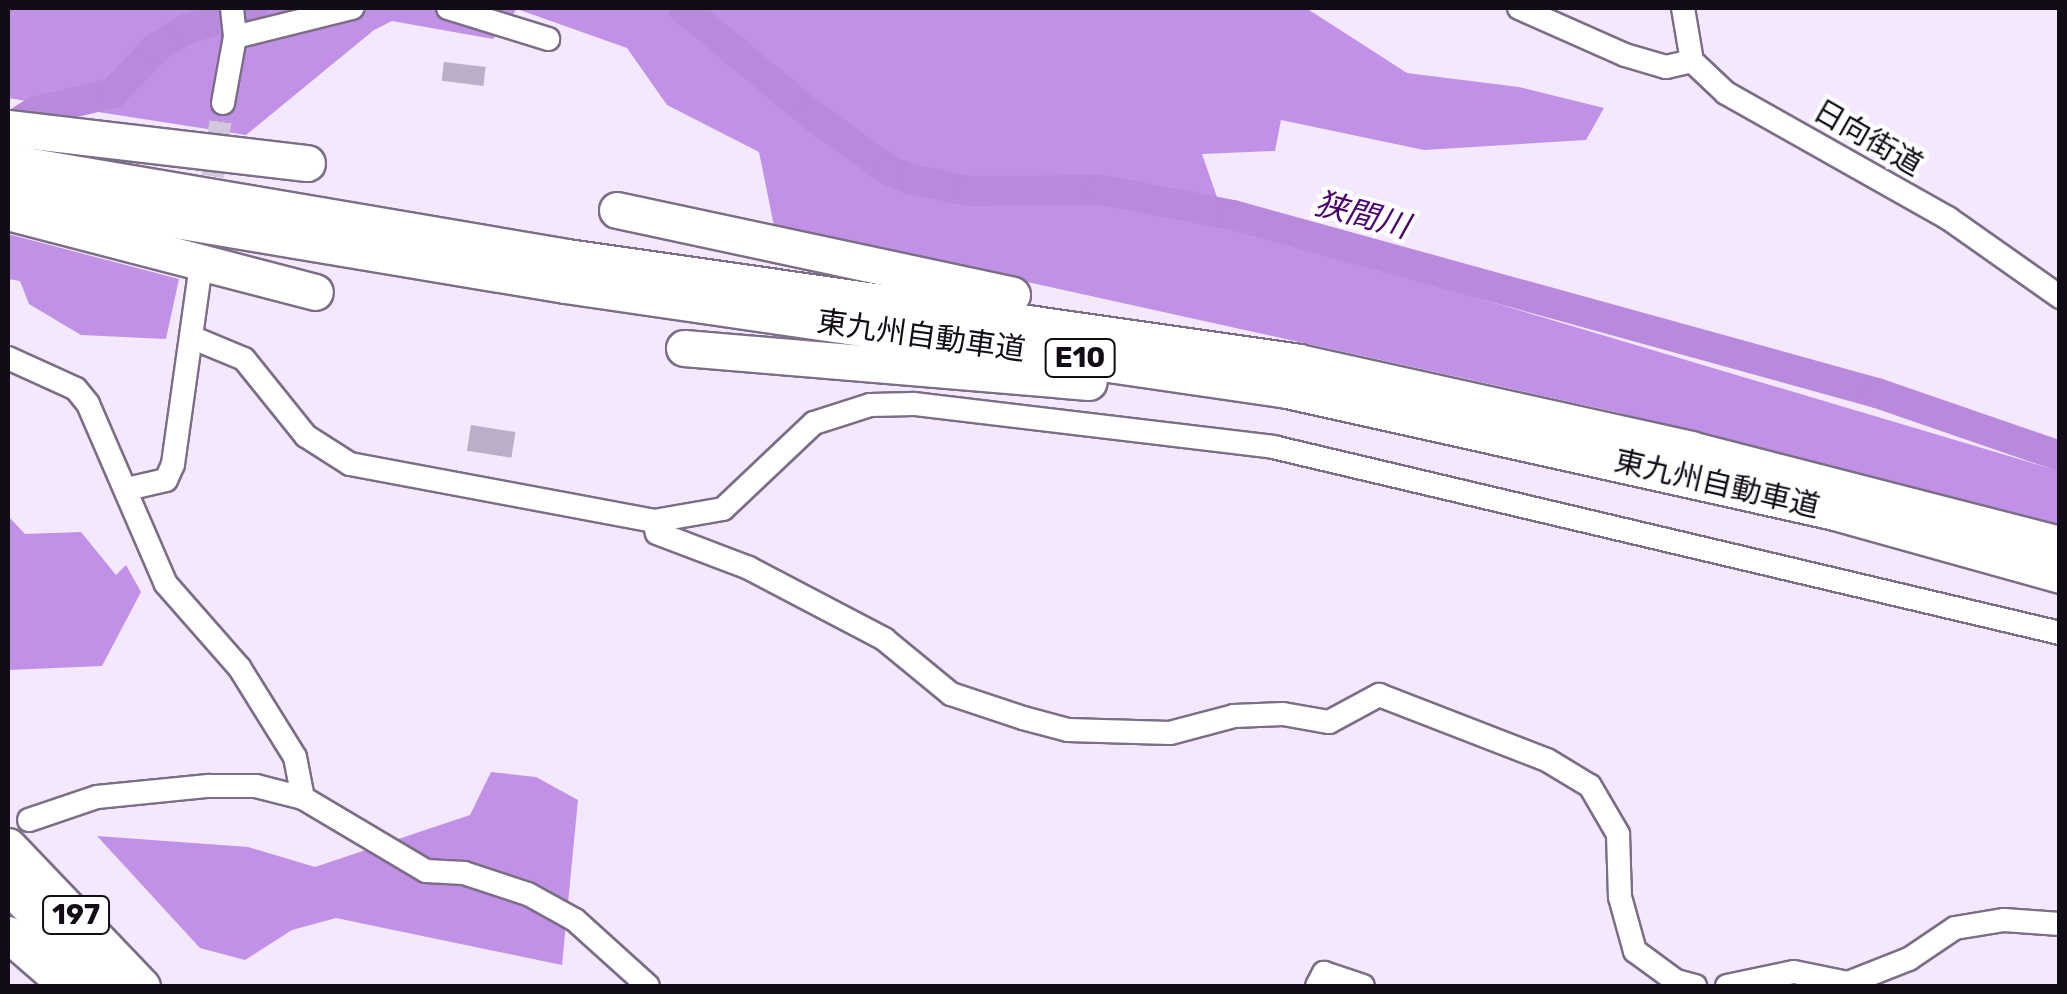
<!DOCTYPE html>
<meta charset="utf-8">
<style>
body{margin:0}
#map{position:relative;width:2067px;height:994px;overflow:hidden;background:#f4e8fe;font-family:Rubik,"Noto Sans JP",sans-serif}
div>[style]{position:absolute}
.forest>*{inset:0;background:#c091e6}
.river>*{height:30px;margin:-15px;padding:0 15px;transform-origin:15px;border-radius:15px;background:#b889dd}
.building>*{inset:0;background:#bbaec7;transform-origin:0 0}
.minor-tunnel>*{height:22px;margin-top:-11px;transform-origin:0;background:repeating-linear-gradient(90deg,#d2c7db 0 22px,transparent 0 33px)}
.roads{filter:drop-shadow(2px 0 #7b6e86) drop-shadow(-2px 0 #7b6e86) drop-shadow(0 2px #7b6e86) drop-shadow(0 -2px #7b6e86)}
.minor>*{height:22px;margin:-11px;padding:0 11px;transform-origin:11px;border-radius:11px;background:#fff}
.highway>*{height:35px;margin:-17.5px;padding:0 17.5px;transform-origin:17.5px;border-radius:17.5px;background:#fff}
span{translate:-50% -50%;white-space:nowrap;text-align:center;line-height:1.15;-webkit-text-stroke:8px #fff;paint-order:stroke}
.shield-label span{padding:2px 8px;background:#fff;border:2px solid;border-radius:8px;-webkit-text-stroke-width:0}
.shield-label{font-size:28px;color:#110c15;font-weight:700}
.street-label{font-size:30px;color:#110c15}
.water-label{font-size:32px;color:#4a036d;font-style:italic}
.frame{position:absolute;inset:0;border:10px solid #110c15;pointer-events:none}
</style>
<div id="map">
<div class="forest">
<div style="clip-path:polygon(8px 8px,1306px 8px,1407px 73px,1519px 87px,1604px 108px,1586px 140px,1424px 150px,1281px 120px,1275px 151px,1202px 154px,1226px 223px,2059px 471px,2059px 527px,1616px 412px,774px 226px,759px 152px,667px 105px,627px 48px,517px 9px,493px 39px,392px 21px,374px 30px,246px 135px,8px 98px)"></div>
<div style="clip-path:polygon(8px 234px,179px 279px,166px 339px,81px 335px,29px 304px,20px 281px,8px 279px)"></div>
<div style="clip-path:polygon(8px 516px,25px 534px,81px 532px,116px 575px,126px 565px,141px 592px,102px 666px,8px 670px)"></div>
<div style="clip-path:polygon(491px 772px,536px 777px,578px 800px,562px 965px,336px 918px,292px 930px,245px 960px,200px 948px,97px 836px,248px 847px,315px 867px,470px 815px)"></div>
</div>
<div class="river">
<div style="left:683px;top:8px;width:168px;rotate:39.7deg"></div>
<div style="left:812px;top:115px;width:96px;rotate:35.7deg"></div>
<div style="left:890px;top:171px;width:22px;rotate:21deg"></div>
<div style="left:911px;top:179px;width:57px;rotate:12.1deg"></div>
<div style="left:967px;top:191px;width:135px;rotate:-0.4deg"></div>
<div style="left:1102px;top:190px;width:133px;rotate:10.8deg"></div>
<div style="left:1233px;top:215px;width:668px;rotate:15.45deg"></div>
<div style="left:1877px;top:393px;width:194px;rotate:19deg"></div>
<div style="left:8px;top:129px;width:31px;rotate:-33deg"></div>
<div style="left:34px;top:112px;width:81px;rotate:-13.5deg"></div>
<div style="left:113px;top:93px;width:64px;rotate:-46.3deg"></div>
<div style="left:157px;top:47px;width:35px;rotate:-31deg"></div>
<div style="left:187px;top:29px;width:69px;rotate:-17.7deg"></div>
</div>
<div class="building">
<div style="left:444px;top:62px;width:42px;height:19px;rotate:7deg"></div>
<div style="left:471px;top:425px;width:45px;height:26px;rotate:9deg"></div>
</div>
<div class="minor-tunnel">
<div style="left:208px;top:209px;width:107px;rotate:-81.9deg"></div>
</div>
<div class="roads">
<div class="minor">
<div style="left:232px;top:8px;width:29px;rotate:84deg"></div>
<div style="left:448px;top:8px;width:105px;rotate:17.2deg"></div>
<div style="left:1519px;top:8px;width:116px;rotate:23.9deg"></div>
<div style="left:1625px;top:55px;width:43px;rotate:16.3deg"></div>
<div style="left:1666px;top:67px;width:27px;rotate:-13deg"></div>
<div style="left:1683px;top:8px;width:54px;rotate:80.4deg"></div>
<div style="left:1692px;top:61px;width:47px;rotate:43.3deg"></div>
<div style="left:1726px;top:93px;width:255px;rotate:29.4deg"></div>
<div style="left:1948px;top:218px;width:137px;rotate:35.2deg"></div>
<div style="left:223px;top:103px;width:67px;rotate:-79.7deg"></div>
<div style="left:235px;top:37px;width:121px;rotate:-13.9deg"></div>
<div style="left:191px;top:337px;width:57px;rotate:22.5deg"></div>
<div style="left:244px;top:359px;width:99px;rotate:51.2deg"></div>
<div style="left:306px;top:436px;width:52px;rotate:32.5deg"></div>
<div style="left:350px;top:464px;width:309px;rotate:10.6deg"></div>
<div style="left:654px;top:521px;width:70px;rotate:-9.9deg"></div>
<div style="left:723px;top:509px;width:125px;rotate:-43.4deg"></div>
<div style="left:814px;top:423px;width:59px;rotate:-17.8deg"></div>
<div style="left:870px;top:405px;width:44px;rotate:-1.3deg"></div>
<div style="left:914px;top:404px;width:362px;rotate:6.8deg"></div>
<div style="left:1273px;top:447px;width:809px;rotate:13.3deg"></div>
<div style="left:8px;top:358px;width:75px;rotate:24.5deg"></div>
<div style="left:76px;top:389px;width:19px;rotate:51deg"></div>
<div style="left:88px;top:404px;width:196px;rotate:66.6deg"></div>
<div style="left:166px;top:584px;width:111px;rotate:48.7deg"></div>
<div style="left:239px;top:667px;width:106px;rotate:58.1deg"></div>
<div style="left:295px;top:757px;width:42px;rotate:79deg"></div>
<div style="left:127px;top:489px;width:40px;rotate:-13deg"></div>
<div style="left:166px;top:480px;width:17px;rotate:-66deg"></div>
<div style="left:173px;top:464px;width:186px;rotate:-82deg"></div>
<div style="left:654px;top:521px;width:12px;rotate:76deg"></div>
<div style="left:657px;top:533px;width:98px;rotate:20.8deg"></div>
<div style="left:749px;top:568px;width:153px;rotate:27.7deg"></div>
<div style="left:884px;top:639px;width:87px;rotate:39.4deg"></div>
<div style="left:951px;top:694px;width:76px;rotate:18.4deg"></div>
<div style="left:1023px;top:718px;width:47px;rotate:14.9deg"></div>
<div style="left:1068px;top:730px;width:102px;rotate:1.7deg"></div>
<div style="left:1170px;top:733px;width:66px;rotate:-14.9deg"></div>
<div style="left:1234px;top:716px;width:49px;rotate:-2.3deg"></div>
<div style="left:1283px;top:714px;width:47px;rotate:9.9deg"></div>
<div style="left:1329px;top:722px;width:57px;rotate:-28.4deg"></div>
<div style="left:1379px;top:695px;width:180px;rotate:21.2deg"></div>
<div style="left:1547px;top:760px;width:50px;rotate:31.2deg"></div>
<div style="left:1590px;top:786px;width:56px;rotate:59.7deg"></div>
<div style="left:1618px;top:834px;width:63px;rotate:88.2deg"></div>
<div style="left:1620px;top:897px;width:56px;rotate:74.5deg"></div>
<div style="left:1635px;top:951px;width:51px;rotate:36.2deg"></div>
<div style="left:1676px;top:981px;width:20px;rotate:15deg"></div>
<div style="left:29px;top:820px;width:72px;rotate:-18.7deg"></div>
<div style="left:97px;top:797px;width:112px;rotate:-5.7deg"></div>
<div style="left:208px;top:786px;width:48px"></div>
<div style="left:256px;top:786px;width:49px;rotate:14.3deg"></div>
<div style="left:303px;top:798px;width:143px;rotate:30.7deg"></div>
<div style="left:426px;top:871px;width:38px;rotate:3deg"></div>
<div style="left:464px;top:873px;width:67px;rotate:18.2deg"></div>
<div style="left:528px;top:894px;width:54px;rotate:29deg"></div>
<div style="left:575px;top:920px;width:98px;rotate:42.1deg"></div>
<div style="left:1317px;top:986px;width:15px;rotate:-62deg"></div>
<div style="left:1324px;top:973px;width:41px;rotate:18.4deg"></div>
<div style="left:1727px;top:986px;width:68px;rotate:-11.8deg"></div>
<div style="left:1794px;top:972px;width:55px;rotate:11.5deg"></div>
<div style="left:1848px;top:983px;width:66px;rotate:-21.5deg"></div>
<div style="left:1909px;top:959px;width:55px;rotate:-34deg"></div>
<div style="left:1955px;top:928px;width:50px;rotate:-9.3deg"></div>
<div style="left:2004px;top:920px;width:56px;rotate:4.1deg"></div>
</div>
<div class="highway">
<div style="left:8px;top:128px;width:301px;rotate:6.7deg"></div>
<div style="left:8px;top:162px;width:567px;rotate:9.65deg"></div>
<div style="left:567px;top:257px;width:739px;rotate:8.16deg"></div>
<div style="left:1299px;top:362px;width:401px;rotate:12.5deg"></div>
<div style="left:1690px;top:449px;width:382px;rotate:14.4deg"></div>
<div style="left:8px;top:192px;width:565px;rotate:9.48deg"></div>
<div style="left:565px;top:285px;width:730px;rotate:8.27deg"></div>
<div style="left:1287px;top:390px;width:561px;rotate:12.55deg"></div>
<div style="left:1835px;top:512px;width:234px;rotate:15.6deg"></div>
<div style="left:617px;top:210px;width:404px;rotate:12.1deg"></div>
<div style="left:8px;top:212px;width:317px;rotate:14.6deg"></div>
<div style="left:684px;top:348px;width:406px;rotate:4.8deg"></div>
<div style="left:8px;top:846px;width:194px;rotate:46.3deg"></div>
<div style="left:8px;top:885px;width:141px;rotate:45.9deg"></div>
<div style="left:8px;top:934px;width:79px;rotate:40.9deg"></div>
</div>
</div>
<div class="shield-label">
<span style="left:1080px;top:358px">E10</span>
<span style="left:76px;top:915px">197</span>
</div>
<div class="street-label">
<span style="left:1868px;top:138px;rotate:30deg">日向街道</span>
<span style="left:921px;top:336px;rotate:8deg">東九州自動車道</span>
<span style="left:1717px;top:484px;rotate:13deg">東九州自動車道</span>
</div>
<div class="water-label">
<span style="left:1362px;top:215px;rotate:15deg">狭間川</span>
</div>
<div class="frame"></div>
</div>
